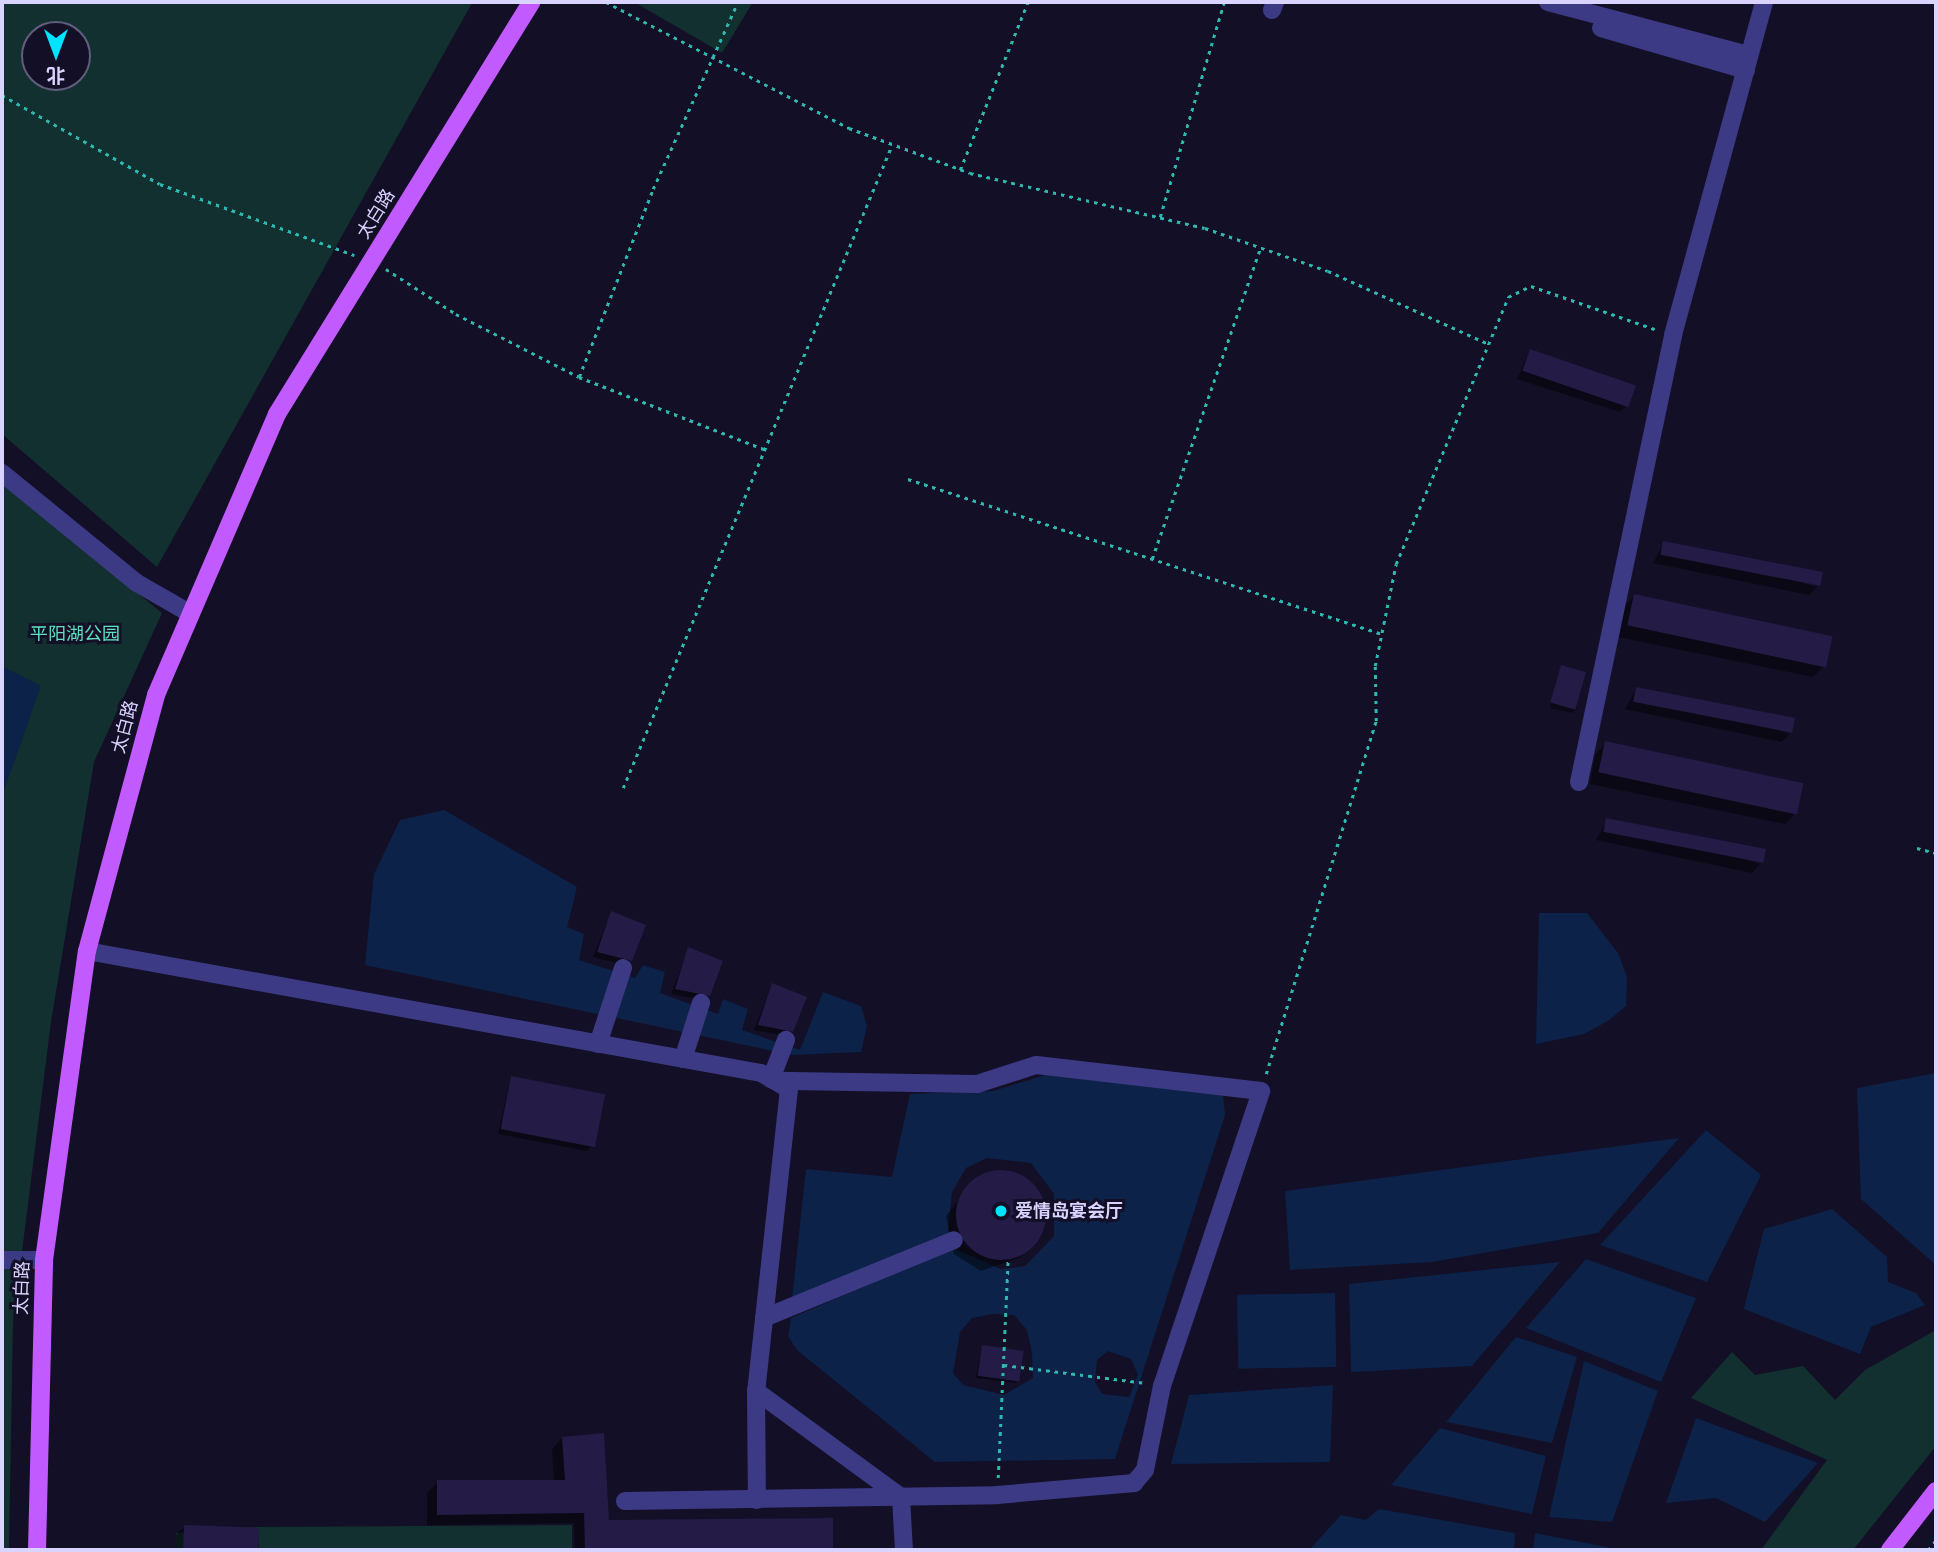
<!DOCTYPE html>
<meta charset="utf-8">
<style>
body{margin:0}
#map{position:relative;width:1938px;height:1552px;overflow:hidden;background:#130f26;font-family:"Roboto Condensed","Noto Sans SC",sans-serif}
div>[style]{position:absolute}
.green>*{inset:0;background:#12302f}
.water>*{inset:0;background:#0c2248;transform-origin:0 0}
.shadow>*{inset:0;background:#0007}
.building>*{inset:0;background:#241b47;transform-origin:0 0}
.round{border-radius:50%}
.path>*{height:2.5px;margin-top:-1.25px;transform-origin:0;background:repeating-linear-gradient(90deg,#2fb8b0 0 3.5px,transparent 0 8.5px)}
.minor>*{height:18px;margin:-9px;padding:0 9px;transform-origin:9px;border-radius:9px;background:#3d3a85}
.major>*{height:18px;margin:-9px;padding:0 9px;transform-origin:9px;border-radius:9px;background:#c25bff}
.dots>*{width:19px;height:19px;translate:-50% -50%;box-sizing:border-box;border:4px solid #130f26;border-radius:50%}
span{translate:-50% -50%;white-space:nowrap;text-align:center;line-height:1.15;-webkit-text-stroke:6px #130f26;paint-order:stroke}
.street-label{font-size:18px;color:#d9d4ff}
.park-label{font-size:18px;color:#5fe0c0}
.poi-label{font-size:18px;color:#d9d4ff;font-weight:700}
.left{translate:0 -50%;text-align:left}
.frame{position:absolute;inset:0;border:4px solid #d9d4ff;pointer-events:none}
.north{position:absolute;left:21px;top:21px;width:70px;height:70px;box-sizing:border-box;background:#130f26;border:2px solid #625e7d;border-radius:50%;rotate:180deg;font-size:19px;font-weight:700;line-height:28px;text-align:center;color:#d9d4ff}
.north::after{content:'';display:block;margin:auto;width:24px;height:32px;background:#00e5ff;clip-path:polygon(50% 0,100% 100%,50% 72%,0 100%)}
</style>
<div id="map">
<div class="green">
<div style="clip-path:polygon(evenodd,2px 2px,472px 3px,157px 567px,2px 434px,2px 2px,35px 35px,77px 35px,77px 77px,35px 77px,35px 35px)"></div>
<div style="clip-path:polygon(634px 2px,753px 2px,722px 53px)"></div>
<div style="clip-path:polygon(2px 483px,162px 613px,94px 762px,51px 1022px,13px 1323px,9px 1550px,2px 1550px)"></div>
<div style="clip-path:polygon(1936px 1330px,1936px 1446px,1853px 1550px,1761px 1550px,1827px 1460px,1691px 1398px,1732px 1352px,1755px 1375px,1803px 1366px,1835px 1400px,1865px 1370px)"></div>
<div style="clip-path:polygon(572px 1525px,572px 1550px,177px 1550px,176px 1533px,256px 1527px)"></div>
</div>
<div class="water">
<div style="clip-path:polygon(2px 666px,41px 686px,2px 796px)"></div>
<div style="clip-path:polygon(444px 810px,577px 887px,567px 927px,584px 934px,579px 960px,635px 978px,643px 965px,665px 972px,660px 993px,718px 1014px,723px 999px,748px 1009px,742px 1030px,800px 1050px,823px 992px,861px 1006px,867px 1026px,861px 1052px,792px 1055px,365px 965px,374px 874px,400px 820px)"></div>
<div style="clip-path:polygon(1539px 913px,1587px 913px,1618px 953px,1627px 977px,1626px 1006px,1608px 1021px,1584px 1034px,1536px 1044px)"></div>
<div style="clip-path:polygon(1936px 1073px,1936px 1265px,1861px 1199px,1857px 1088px)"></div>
<div style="clip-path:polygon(evenodd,1048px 1074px,1223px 1093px,1225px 1115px,1115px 1459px,935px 1462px,797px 1350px,788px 1336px,791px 1318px,953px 1248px,1001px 1269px,1025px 1266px,1054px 1236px,1054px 1194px,1031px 1163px,987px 1158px,966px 1168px,952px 1192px,948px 1233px,792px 1299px,806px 1169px,892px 1177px,910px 1094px,993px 1091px,1048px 1074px,993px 1314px,1014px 1315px,1027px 1330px,1032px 1353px,1033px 1378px,1004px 1395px,963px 1385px,953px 1373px,960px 1332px,972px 1318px,993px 1314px,1048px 1074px,1108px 1351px,1131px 1359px,1138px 1375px,1129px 1397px,1102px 1394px,1095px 1382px,1097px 1360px,1108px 1351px)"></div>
<div style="clip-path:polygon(1706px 1130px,1761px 1175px,1707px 1282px,1600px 1245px)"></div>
<div style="clip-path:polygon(1679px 1138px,1598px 1233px,1432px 1262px,1290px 1270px,1285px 1191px)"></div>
<div style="clip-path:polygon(1832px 1209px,1887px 1257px,1888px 1282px,1916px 1293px,1925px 1305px,1871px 1327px,1860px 1354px,1744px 1309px,1764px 1229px)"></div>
<div style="clip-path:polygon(1586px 1259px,1696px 1298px,1661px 1382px,1526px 1328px)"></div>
<div style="clip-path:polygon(1560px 1262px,1472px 1366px,1351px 1372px,1349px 1284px)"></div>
<div style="left:1335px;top:1293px;width:74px;height:98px;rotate:89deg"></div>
<div style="clip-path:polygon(1516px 1337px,1577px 1357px,1552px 1443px,1446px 1422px)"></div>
<div style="clip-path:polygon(1584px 1361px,1658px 1391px,1612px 1522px,1549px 1517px)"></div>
<div style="clip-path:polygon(1333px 1385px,1330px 1462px,1171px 1464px,1189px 1395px)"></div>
<div style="clip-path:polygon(1696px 1418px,1818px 1463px,1765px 1522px,1716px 1498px,1666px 1503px)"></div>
<div style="clip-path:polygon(1440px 1428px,1546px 1456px,1532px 1514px,1391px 1485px)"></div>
<div style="clip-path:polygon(1379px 1509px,1515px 1533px,1514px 1550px,1309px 1550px,1341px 1515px,1366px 1520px)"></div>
<div style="clip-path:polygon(1535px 1533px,1622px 1550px,1533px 1550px)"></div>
</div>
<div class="shadow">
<div style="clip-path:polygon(1530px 351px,1628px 404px,1620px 412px,1517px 379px)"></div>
<div style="clip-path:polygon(1664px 543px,1817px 587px,1809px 595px,1653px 563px)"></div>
<div style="clip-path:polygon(1635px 596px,1825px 665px,1813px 677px,1618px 637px,1623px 607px)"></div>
<div style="clip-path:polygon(1561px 667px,1577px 708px,1572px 713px,1550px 708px)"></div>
<div style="clip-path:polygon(1636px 689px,1790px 734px,1781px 742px,1625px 709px)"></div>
<div style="clip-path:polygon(1606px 743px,1796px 812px,1785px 824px,1590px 784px,1595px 755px)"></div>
<div style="clip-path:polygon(1607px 820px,1760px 864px,1752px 873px,1596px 840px)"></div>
<div style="clip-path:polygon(611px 913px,630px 960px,625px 965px,593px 957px)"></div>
<div style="clip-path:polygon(689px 949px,708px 995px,703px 1000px,671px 994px)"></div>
<div style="clip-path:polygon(772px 985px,792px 1031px,787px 1036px,754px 1030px)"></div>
<div style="clip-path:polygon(511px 1077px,592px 1146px,587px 1151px,498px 1134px)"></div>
<div style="clip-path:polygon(1001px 1171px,1028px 1180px,1045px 1219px,1021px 1257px,981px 1271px,954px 1254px,946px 1216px,974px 1181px)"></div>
<div style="clip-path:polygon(982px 1347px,1018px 1381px,1015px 1383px,976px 1378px)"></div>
<div style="clip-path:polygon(562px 1438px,608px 1522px,831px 1520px,831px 1550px,575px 1550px,574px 1523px,427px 1525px,427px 1493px,438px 1482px,554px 1482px,552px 1449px)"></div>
<div style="clip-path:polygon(184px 1527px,258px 1529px,259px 1550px,187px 1550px,186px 1533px,183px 1550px,177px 1550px,176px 1535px)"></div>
</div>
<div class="building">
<div style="left:1530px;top:349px;width:112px;height:23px;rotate:19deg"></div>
<div style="left:1663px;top:541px;width:163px;height:14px;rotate:11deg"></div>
<div style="left:1634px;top:594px;width:203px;height:32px;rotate:12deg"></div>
<div style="left:1561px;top:665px;width:26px;height:39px;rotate:16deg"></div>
<div style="left:1636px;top:687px;width:162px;height:15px;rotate:11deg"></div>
<div style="left:1605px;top:741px;width:203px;height:32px;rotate:12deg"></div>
<div style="left:1606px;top:818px;width:163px;height:14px;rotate:11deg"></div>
<div style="clip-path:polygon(611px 911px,646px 925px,632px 961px,597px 952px)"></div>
<div style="clip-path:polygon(688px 947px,723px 961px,710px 996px,675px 989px)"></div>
<div style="clip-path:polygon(772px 983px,807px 997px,793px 1032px,758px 1025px)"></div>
<div style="left:511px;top:1076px;width:96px;height:54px;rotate:11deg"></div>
<div class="round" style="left:956px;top:1170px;width:90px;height:90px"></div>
<div style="left:982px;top:1345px;width:42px;height:31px;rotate:8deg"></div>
<div style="clip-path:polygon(604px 1433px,609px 1520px,833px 1518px,833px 1550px,585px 1550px,584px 1513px,437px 1515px,437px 1480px,565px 1480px,562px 1437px)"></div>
<div style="left:184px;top:1525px;width:75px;height:25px;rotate:2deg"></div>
</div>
<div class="path">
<div style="left:606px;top:2px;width:274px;rotate:27.4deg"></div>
<div style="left:849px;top:128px;width:129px;rotate:20.4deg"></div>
<div style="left:970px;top:173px;width:241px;rotate:13.2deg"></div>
<div style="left:1205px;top:228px;width:130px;rotate:19.3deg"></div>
<div style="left:1328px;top:271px;width:175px;rotate:24.4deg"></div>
<div style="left:2px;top:95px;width:181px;rotate:29.4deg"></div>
<div style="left:160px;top:184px;width:207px;rotate:20.1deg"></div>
<div style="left:960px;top:170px;width:181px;rotate:-68deg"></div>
<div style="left:1160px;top:217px;width:224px;rotate:-73.4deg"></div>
<div style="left:386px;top:269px;width:83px;rotate:32.7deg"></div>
<div style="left:456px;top:314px;width:138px;rotate:27.1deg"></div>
<div style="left:579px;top:377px;width:199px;rotate:21.3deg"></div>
<div style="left:579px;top:377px;width:202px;rotate:-68.5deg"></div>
<div style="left:653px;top:189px;width:205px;rotate:-65.6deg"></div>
<div style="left:908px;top:479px;width:498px;rotate:18.1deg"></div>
<div style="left:1152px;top:559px;width:329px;rotate:-70.8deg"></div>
<div style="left:623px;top:788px;width:697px;rotate:-67.3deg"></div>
<div style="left:1917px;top:848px;width:20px;rotate:15deg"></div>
<div style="left:1266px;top:1074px;width:370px;rotate:-72.7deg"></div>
<div style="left:1376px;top:721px;width:55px;rotate:-91deg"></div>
<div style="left:1375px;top:666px;width:104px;rotate:-78.4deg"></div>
<div style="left:1396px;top:564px;width:290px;rotate:-67.2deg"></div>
<div style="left:1508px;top:297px;width:25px;rotate:-26deg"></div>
<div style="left:1531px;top:286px;width:133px;rotate:19.2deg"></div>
<div style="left:1004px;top:1365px;width:143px;rotate:7.2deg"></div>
<div style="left:998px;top:1478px;width:218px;rotate:-87.4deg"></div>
<div style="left:1928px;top:1550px;width:13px;rotate:-51deg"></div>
</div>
<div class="minor">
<div style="left:1548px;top:2px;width:208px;rotate:14.8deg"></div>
<div style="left:1272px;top:10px;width:9px;rotate:-69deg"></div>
<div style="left:1601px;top:28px;width:151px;rotate:16.2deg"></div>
<div style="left:2px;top:473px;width:174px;rotate:39.2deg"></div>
<div style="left:137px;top:583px;width:62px;rotate:29.9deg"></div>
<div style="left:1579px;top:782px;width:457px;rotate:-78.1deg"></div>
<div style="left:1673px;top:335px;width:345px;rotate:-74.7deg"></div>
<div style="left:87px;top:951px;width:685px;rotate:10.26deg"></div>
<div style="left:761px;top:1073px;width:32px;rotate:30deg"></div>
<div style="left:789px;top:1089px;width:304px;rotate:96.2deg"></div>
<div style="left:756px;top:1391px;width:109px;rotate:89.5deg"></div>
<div style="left:598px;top:1044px;width:80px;rotate:-71.8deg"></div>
<div style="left:683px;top:1059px;width:59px;rotate:-72.2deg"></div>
<div style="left:771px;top:1079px;width:42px;rotate:-69deg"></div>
<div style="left:2px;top:1260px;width:42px"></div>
<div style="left:764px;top:1318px;width:205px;rotate:-22.3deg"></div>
<div style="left:756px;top:1391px;width:180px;rotate:36.2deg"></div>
<div style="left:901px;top:1497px;width:53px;rotate:86.8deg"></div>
<div style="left:625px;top:1501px;width:372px;rotate:-0.9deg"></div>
<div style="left:997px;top:1495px;width:138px;rotate:-5deg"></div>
<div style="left:1134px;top:1483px;width:17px;rotate:-50deg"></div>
<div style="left:1145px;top:1470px;width:86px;rotate:-78.6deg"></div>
<div style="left:1162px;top:1386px;width:311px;rotate:-71.4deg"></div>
<div style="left:1261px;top:1091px;width:226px;rotate:-173.4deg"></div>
<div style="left:1036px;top:1065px;width:62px;rotate:162.1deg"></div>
<div style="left:977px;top:1084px;width:201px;rotate:-179.1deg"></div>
</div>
<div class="major">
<div style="left:37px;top:1550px;width:290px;rotate:-88.6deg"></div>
<div style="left:44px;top:1260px;width:312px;rotate:-82.1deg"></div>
<div style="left:87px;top:951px;width:265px;rotate:-74.9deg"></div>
<div style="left:156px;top:695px;width:306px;rotate:-66.7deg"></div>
<div style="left:277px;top:414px;width:484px;rotate:-58.3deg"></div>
<div style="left:1890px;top:1550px;width:75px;rotate:-52.1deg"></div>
</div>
<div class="dots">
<div style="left:1001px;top:1211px;background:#00e5ff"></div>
</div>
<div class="street-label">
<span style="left:376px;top:214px;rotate:-58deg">太白路</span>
<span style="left:125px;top:727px;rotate:-75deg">太白路</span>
<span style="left:22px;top:1288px;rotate:-88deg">太白路</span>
</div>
<div class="park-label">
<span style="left:75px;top:634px">平阳湖公园</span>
</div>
<div class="poi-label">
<span class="left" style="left:1015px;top:1211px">爱情岛宴会厅</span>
</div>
<div class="frame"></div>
<div class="north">北</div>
</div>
